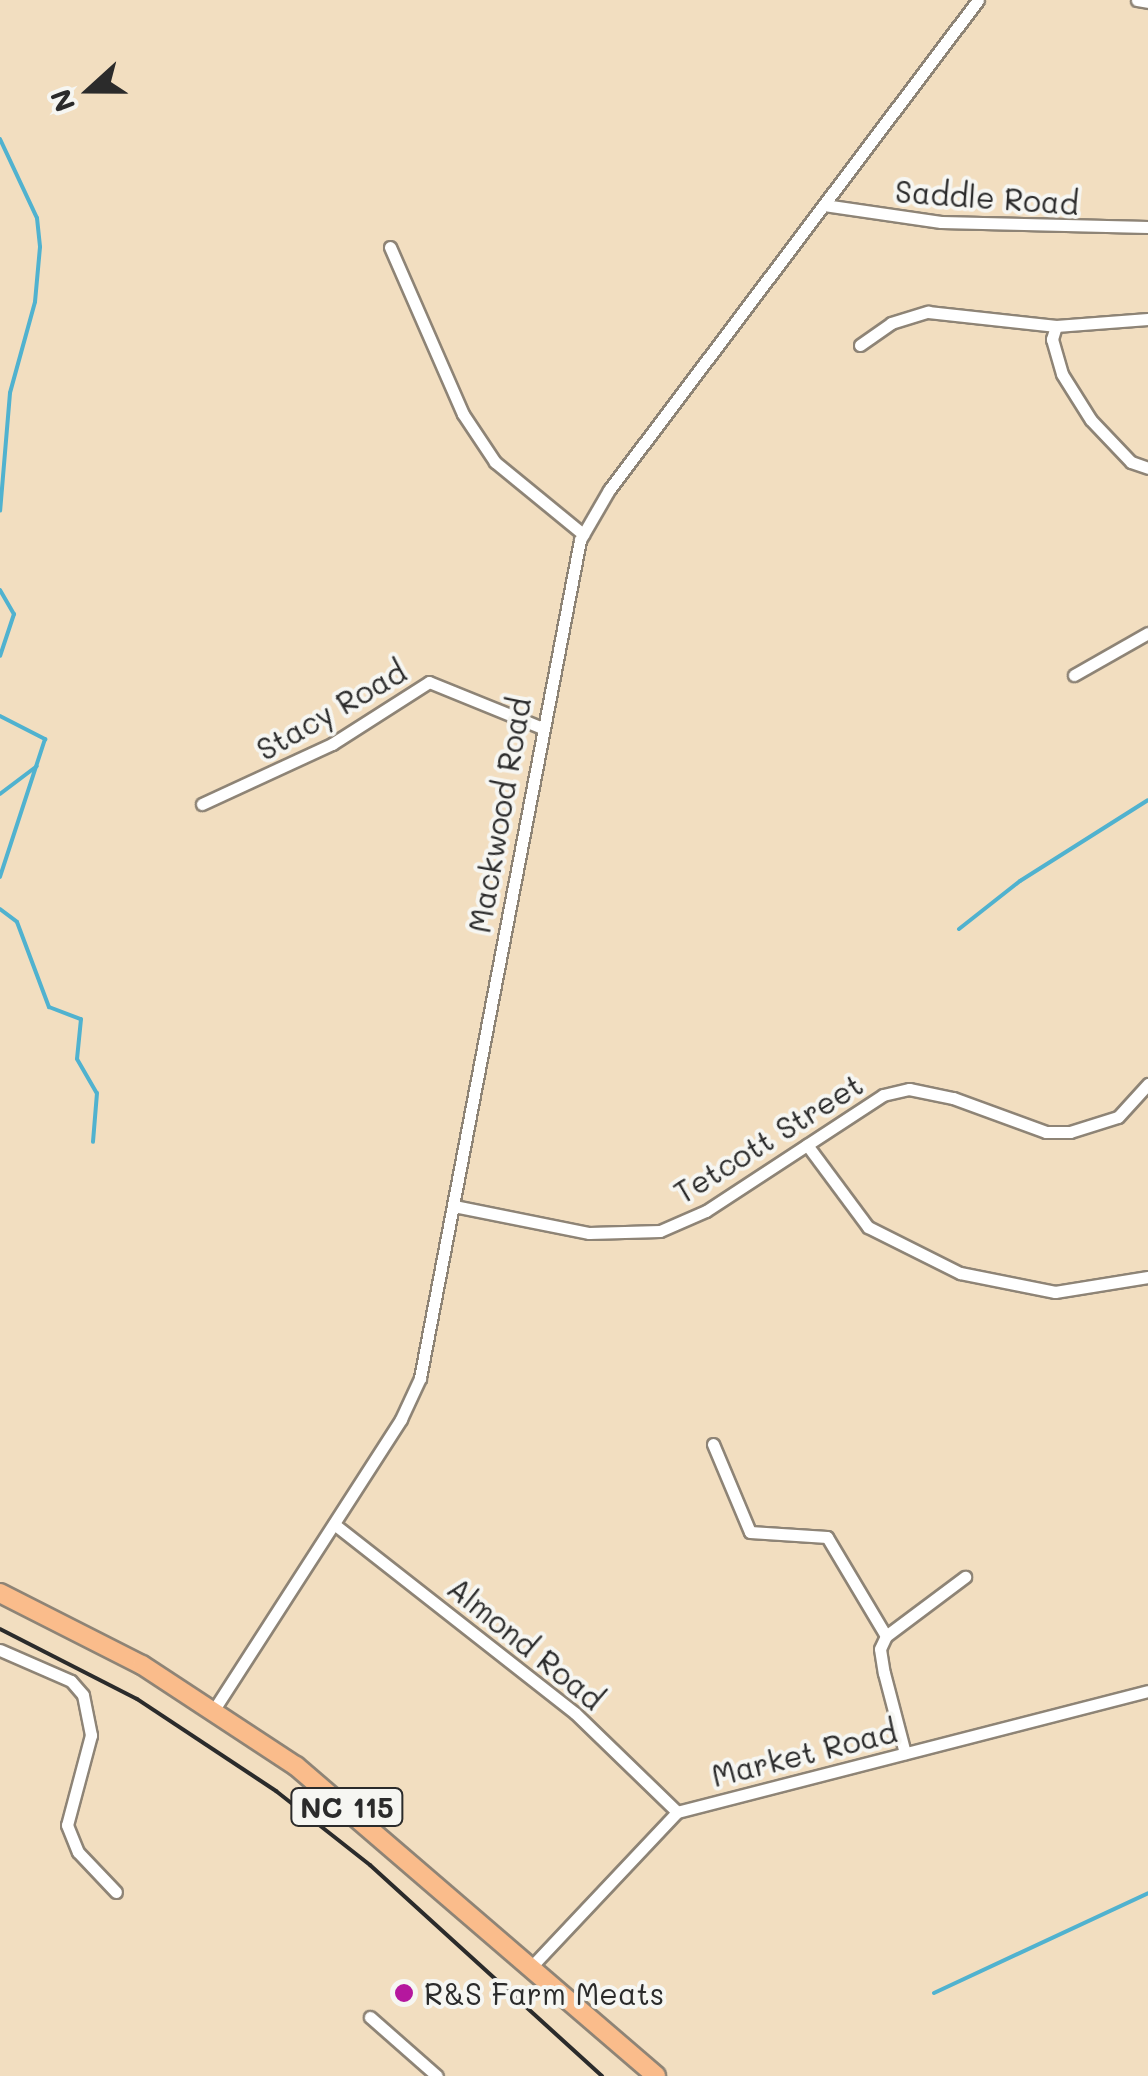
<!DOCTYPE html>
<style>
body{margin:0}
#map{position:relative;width:1148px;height:2076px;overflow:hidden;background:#f2dec0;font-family:Mali,sans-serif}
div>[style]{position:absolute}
.stream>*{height:4px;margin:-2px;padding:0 2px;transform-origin:2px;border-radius:2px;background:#50b2cf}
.roads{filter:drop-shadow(2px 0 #8e8476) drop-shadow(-2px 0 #8e8476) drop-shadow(0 2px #8e8476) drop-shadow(0 -2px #8e8476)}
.minor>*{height:11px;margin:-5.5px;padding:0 5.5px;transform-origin:5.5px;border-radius:5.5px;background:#fff}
.primary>*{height:18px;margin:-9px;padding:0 9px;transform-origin:9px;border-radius:9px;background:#fabc8b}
.rail>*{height:4px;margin:-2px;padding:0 2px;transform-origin:2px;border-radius:2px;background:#2b2b2b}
.dots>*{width:28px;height:28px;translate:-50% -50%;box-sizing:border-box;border:5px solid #f6f6f2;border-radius:50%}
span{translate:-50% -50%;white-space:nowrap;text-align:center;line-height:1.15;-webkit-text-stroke:8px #f6f6f2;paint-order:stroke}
.shield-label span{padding:2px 8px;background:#f6f6f2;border:2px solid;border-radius:8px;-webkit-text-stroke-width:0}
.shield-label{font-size:28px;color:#2b2b2b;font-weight:700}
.street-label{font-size:30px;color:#2b2b2b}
.poi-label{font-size:30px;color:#2b2b2b}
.left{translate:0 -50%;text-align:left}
.north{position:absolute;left:40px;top:40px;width:100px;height:100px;-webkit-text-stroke:8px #f6f6f2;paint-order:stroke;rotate:249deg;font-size:28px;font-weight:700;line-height:40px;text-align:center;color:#2b2b2b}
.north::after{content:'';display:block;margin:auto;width:35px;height:45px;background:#2b2b2b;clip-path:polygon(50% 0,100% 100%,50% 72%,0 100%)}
</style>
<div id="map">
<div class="stream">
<div style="left:0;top:139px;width:87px;rotate:64.9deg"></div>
<div style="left:37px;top:218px;width:29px;rotate:84deg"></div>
<div style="left:40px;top:247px;width:55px;rotate:95.2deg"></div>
<div style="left:35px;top:302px;width:94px;rotate:105.4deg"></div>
<div style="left:10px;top:393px;width:118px;rotate:94.8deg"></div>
<div style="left:0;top:590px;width:28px;rotate:60deg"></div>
<div style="left:14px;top:614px;width:44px;rotate:108.4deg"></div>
<div style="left:0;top:716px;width:51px;rotate:27.1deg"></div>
<div style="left:45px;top:739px;width:145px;rotate:108.1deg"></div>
<div style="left:0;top:794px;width:46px;rotate:-37.1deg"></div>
<div style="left:0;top:909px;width:21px;rotate:37deg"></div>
<div style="left:17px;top:922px;width:91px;rotate:69.4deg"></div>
<div style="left:49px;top:1007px;width:34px;rotate:21deg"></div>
<div style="left:81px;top:1019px;width:40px;rotate:95.7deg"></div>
<div style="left:77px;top:1059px;width:39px;rotate:60deg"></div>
<div style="left:97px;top:1093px;width:49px;rotate:94.7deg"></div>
<div style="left:959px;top:929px;width:78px;rotate:-38.2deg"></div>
<div style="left:1020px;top:881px;width:151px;rotate:-32.3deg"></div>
<div style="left:934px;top:1993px;width:236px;rotate:-25deg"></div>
</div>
<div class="roads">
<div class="minor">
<div style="left:1137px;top:0;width:11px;rotate:10deg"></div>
<div style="left:824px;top:205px;width:118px;rotate:8.3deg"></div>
<div style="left:941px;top:222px;width:207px;rotate:1.4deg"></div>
<div style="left:390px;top:247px;width:182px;rotate:66.4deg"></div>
<div style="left:463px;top:414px;width:58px;rotate:56.3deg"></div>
<div style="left:495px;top:462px;width:114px;rotate:39.3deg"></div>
<div style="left:1056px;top:326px;width:14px;rotate:107deg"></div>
<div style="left:1052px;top:339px;width:36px;rotate:74deg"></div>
<div style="left:1062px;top:374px;width:54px;rotate:57.8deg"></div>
<div style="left:1091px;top:420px;width:58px;rotate:46.4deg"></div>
<div style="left:1131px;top:462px;width:18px;rotate:19deg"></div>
<div style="left:860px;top:345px;width:38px;rotate:-35deg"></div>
<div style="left:891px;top:323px;width:39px;rotate:-17deg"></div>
<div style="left:928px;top:312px;width:129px;rotate:6.2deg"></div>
<div style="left:1056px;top:326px;width:92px;rotate:-4.4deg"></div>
<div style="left:1074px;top:675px;width:85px;rotate:-29.6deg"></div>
<div style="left:202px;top:804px;width:143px;rotate:-24.8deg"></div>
<div style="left:332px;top:744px;width:115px;rotate:-32.6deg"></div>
<div style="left:429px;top:682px;width:120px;rotate:22.1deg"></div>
<div style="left:807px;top:1145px;width:102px;rotate:53.4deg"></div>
<div style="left:868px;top:1227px;width:103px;rotate:26.6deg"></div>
<div style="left:960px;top:1273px;width:97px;rotate:11.3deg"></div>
<div style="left:1055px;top:1292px;width:94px;rotate:-9.2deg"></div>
<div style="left:454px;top:1206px;width:138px;rotate:11.3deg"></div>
<div style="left:589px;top:1233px;width:71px;rotate:-1.6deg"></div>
<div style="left:660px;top:1231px;width:50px;rotate:-23.5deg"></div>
<div style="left:706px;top:1211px;width:212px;rotate:-33.2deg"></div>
<div style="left:883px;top:1095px;width:27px;rotate:-13deg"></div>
<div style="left:909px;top:1089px;width:45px;rotate:11.6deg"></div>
<div style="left:953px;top:1098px;width:99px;rotate:20.1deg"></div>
<div style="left:1046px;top:1132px;width:24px"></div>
<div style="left:1070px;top:1132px;width:50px;rotate:-17.4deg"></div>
<div style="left:1118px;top:1117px;width:45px;rotate:-47.7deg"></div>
<div style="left:713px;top:1444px;width:95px;rotate:67.2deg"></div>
<div style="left:750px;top:1532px;width:77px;rotate:3.7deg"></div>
<div style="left:827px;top:1537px;width:115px;rotate:59.2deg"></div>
<div style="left:886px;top:1636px;width:14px;rotate:115deg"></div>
<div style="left:880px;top:1649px;width:24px;rotate:81deg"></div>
<div style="left:884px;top:1673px;width:83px;rotate:75.3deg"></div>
<div style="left:334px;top:1524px;width:306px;rotate:38.1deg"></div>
<div style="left:575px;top:1713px;width:142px;rotate:44.1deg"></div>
<div style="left:886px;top:1636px;width:99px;rotate:-36.8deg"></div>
<div style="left:0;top:1650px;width:77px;rotate:23.6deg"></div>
<div style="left:71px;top:1681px;width:18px;rotate:49deg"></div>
<div style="left:83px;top:1695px;width:41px;rotate:78.7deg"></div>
<div style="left:91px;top:1735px;width:93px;rotate:104.9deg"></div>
<div style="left:67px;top:1825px;width:29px;rotate:68deg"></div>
<div style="left:78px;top:1852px;width:55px;rotate:46.5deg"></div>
<div style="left:215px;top:1708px;width:344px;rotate:-57.2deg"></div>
<div style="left:401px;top:1419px;width:45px;rotate:-65.1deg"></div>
<div style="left:420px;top:1378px;width:853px;rotate:-79.19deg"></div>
<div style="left:580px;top:540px;width:58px;rotate:-59.9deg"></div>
<div style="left:609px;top:490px;width:613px;rotate:-53.02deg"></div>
<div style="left:532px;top:1966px;width:212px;rotate:-46.7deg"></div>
<div style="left:677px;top:1812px;width:486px;rotate:-14.4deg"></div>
<div style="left:370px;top:2017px;width:89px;rotate:41.4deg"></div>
</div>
<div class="primary">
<div style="left:0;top:1593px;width:159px;rotate:26.9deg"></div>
<div style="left:142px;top:1665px;width:184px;rotate:33.3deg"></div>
<div style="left:296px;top:1766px;width:475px;rotate:40.7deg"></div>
</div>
</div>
<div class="rail">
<div style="left:0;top:1629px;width:154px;rotate:27.1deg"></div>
<div style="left:137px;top:1699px;width:167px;rotate:33.5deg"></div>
<div style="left:276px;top:1791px;width:120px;rotate:38.2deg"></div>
<div style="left:370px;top:1865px;width:314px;rotate:42.3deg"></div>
</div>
<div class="dots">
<div style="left:404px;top:1993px;background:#b5179e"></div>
</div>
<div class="shield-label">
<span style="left:347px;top:1807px">NC 115</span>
</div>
<div class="street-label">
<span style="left:987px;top:197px;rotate:4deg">Saddle Road</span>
<span style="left:331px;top:710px;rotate:-30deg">Stacy Road</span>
<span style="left:499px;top:815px;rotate:-80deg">Mackwood Road</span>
<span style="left:768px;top:1138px;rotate:-32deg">Tetcott Street</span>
<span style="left:526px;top:1643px;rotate:39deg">Almond Road</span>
<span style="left:804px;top:1753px;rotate:-14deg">Market Road</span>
</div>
<div class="poi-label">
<span class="left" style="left:424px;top:1993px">R&amp;S Farm Meats</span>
</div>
<div class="north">N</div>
</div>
